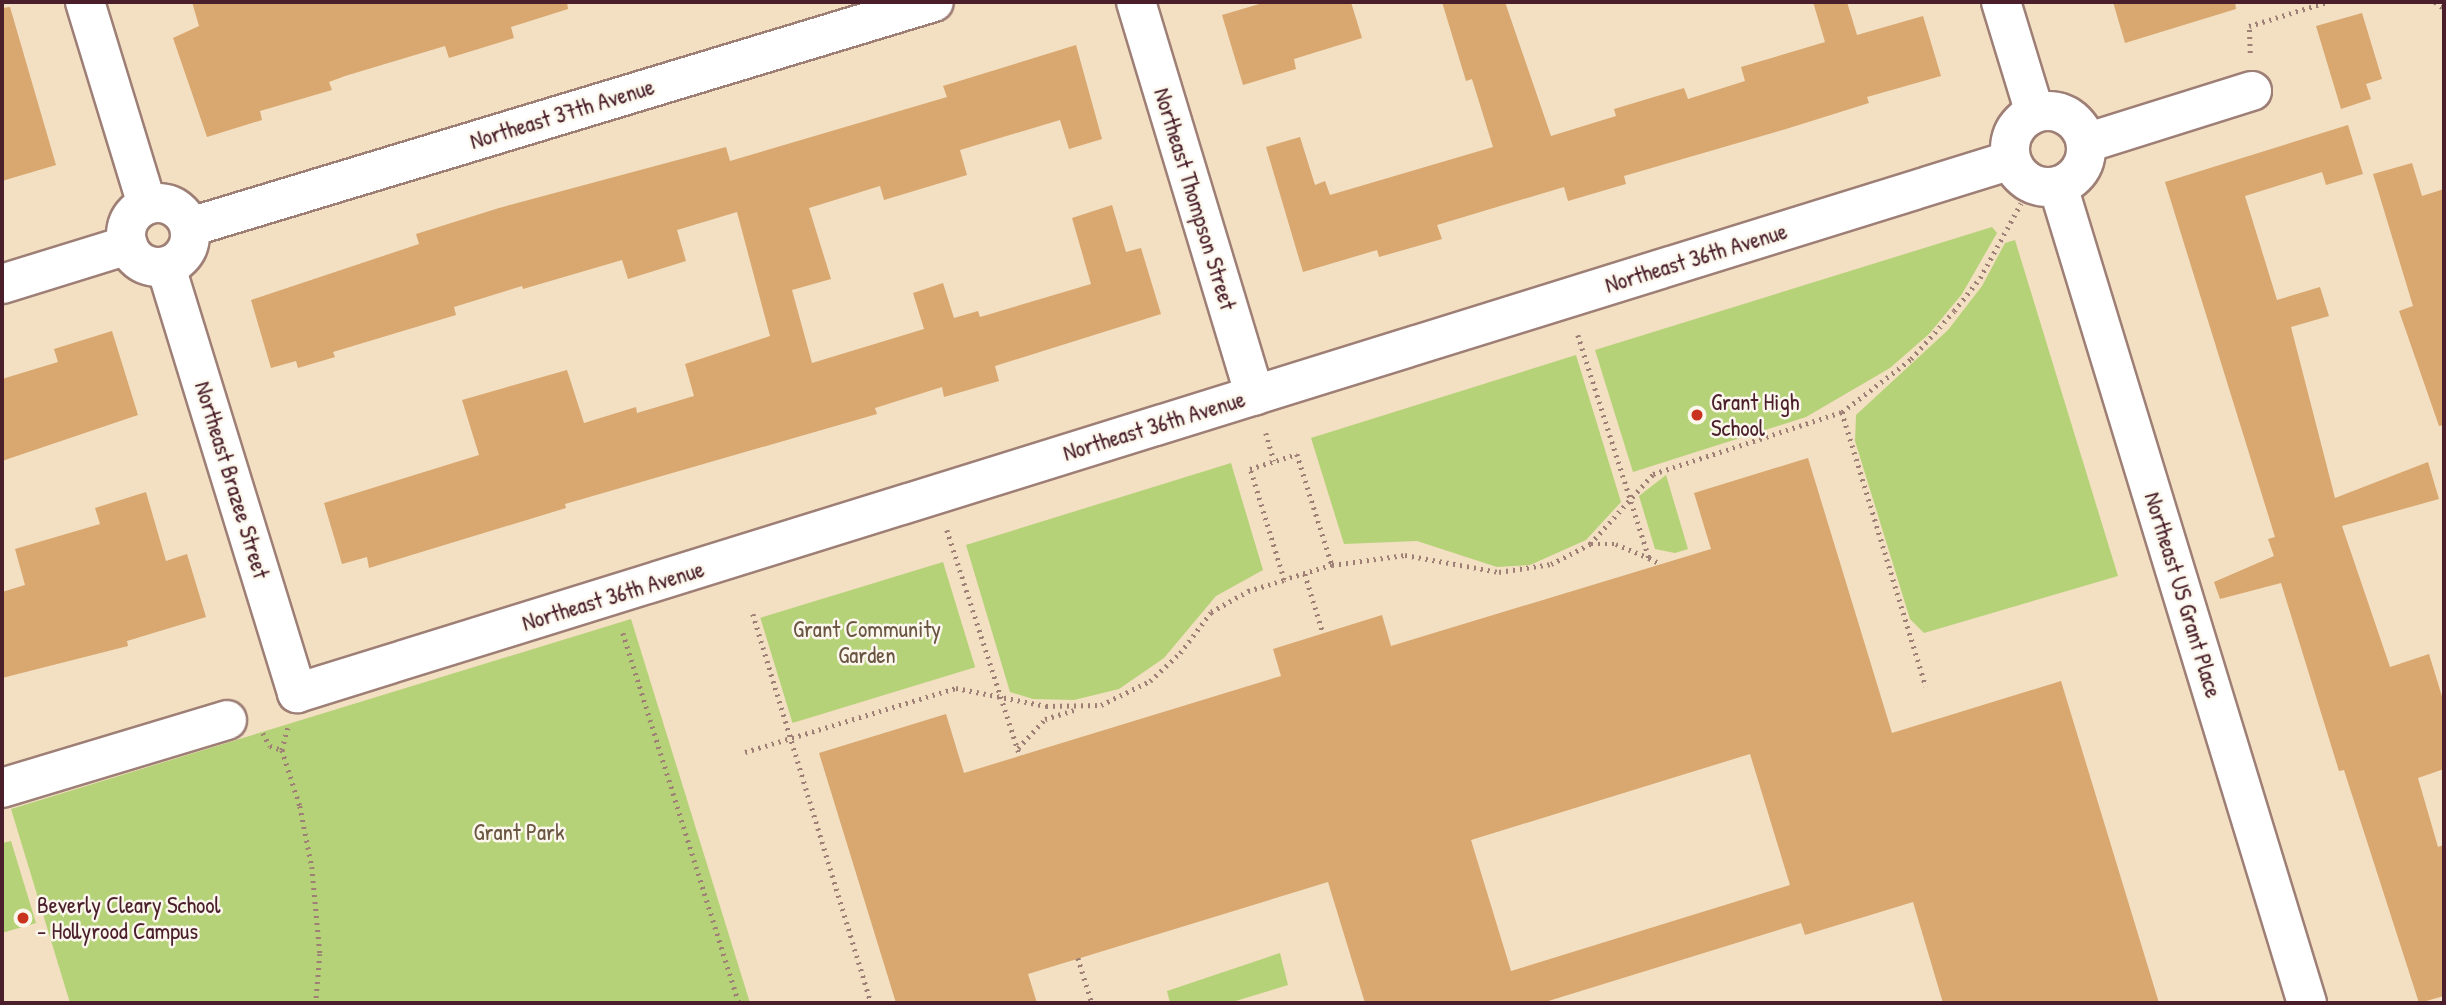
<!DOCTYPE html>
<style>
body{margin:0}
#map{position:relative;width:2446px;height:1005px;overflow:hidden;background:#f3dfc2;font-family:"Patrick Hand",sans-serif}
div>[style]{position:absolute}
.green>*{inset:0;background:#b6d278;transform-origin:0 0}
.building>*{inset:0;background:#d8a870}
.path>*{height:4.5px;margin-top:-2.25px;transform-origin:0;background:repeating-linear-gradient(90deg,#9e7f76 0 2px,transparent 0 7px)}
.roads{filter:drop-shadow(2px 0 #9e7f76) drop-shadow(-2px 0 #9e7f76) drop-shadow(0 2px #9e7f76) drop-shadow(0 -2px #9e7f76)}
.minor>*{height:38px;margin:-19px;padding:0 19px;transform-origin:19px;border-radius:19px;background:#fff}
.minor>.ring{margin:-19px;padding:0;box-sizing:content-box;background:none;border:38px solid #fff;border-radius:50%}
.dots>*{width:19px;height:19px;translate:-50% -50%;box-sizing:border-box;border:4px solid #fbf7ec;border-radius:50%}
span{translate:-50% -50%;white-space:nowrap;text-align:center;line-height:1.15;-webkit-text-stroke:5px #fbf7ec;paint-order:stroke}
.street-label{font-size:23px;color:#4a1f2b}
.poi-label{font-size:23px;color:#4a1f2b}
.left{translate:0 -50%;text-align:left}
.park-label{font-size:23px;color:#6a5542}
.frame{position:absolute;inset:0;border:4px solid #4a1f2b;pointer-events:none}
</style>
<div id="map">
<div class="green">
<div style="clip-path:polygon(1992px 227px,1997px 233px,1962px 294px,1929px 334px,1890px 368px,1806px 417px,1633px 472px,1595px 350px)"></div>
<div style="clip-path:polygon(2015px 240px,2118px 576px,1924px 633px,1910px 619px,1855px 441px,1856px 415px,1948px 330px,1982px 286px,2005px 243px)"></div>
<div style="clip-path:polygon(1576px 355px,1621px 502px,1586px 540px,1530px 565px,1497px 567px,1417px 541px,1344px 544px,1311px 438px)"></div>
<div style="clip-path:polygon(1231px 463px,1263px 570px,1216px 596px,1164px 658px,1119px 689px,1074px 700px,1033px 699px,1010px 692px,966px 545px)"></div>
<div style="clip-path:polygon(1666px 475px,1688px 549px,1675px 553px,1655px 549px,1639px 496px)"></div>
<div style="left:943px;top:562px;width:110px;height:191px;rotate:73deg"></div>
<div style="clip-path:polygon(631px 619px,750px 1003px,70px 1003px,11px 809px)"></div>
<div style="clip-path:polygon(11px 841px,36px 923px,2px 933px,2px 843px)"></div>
<div style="clip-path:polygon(1280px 953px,1288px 985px,1229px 1003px,1170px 1003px,1167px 991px)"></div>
</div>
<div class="building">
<div style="clip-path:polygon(192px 2px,567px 2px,568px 9px,511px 27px,514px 38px,449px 58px,445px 46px,345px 76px,329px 82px,332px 90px,260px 111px,262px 120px,207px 137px,173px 38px,199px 26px)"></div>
<div style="clip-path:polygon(1266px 2px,1351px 2px,1362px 38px,1294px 59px,1296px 69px,1243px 85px,1222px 15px)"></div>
<div style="clip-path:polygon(1442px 2px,1505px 2px,1551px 136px,1616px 116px,1614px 109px,1684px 88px,1688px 99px,1745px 81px,1741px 67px,1825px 42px,1813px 2px,1847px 2px,1857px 35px,1923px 16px,1941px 76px,1867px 97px,1869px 103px,1786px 129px,1624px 176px,1626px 184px,1568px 201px,1564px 187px,1437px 225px,1442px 239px,1379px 257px,1377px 250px,1303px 272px,1266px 147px,1300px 137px,1315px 185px,1325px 181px,1330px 195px,1493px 147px,1472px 79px,1466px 81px)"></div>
<div style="clip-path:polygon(2113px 2px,2235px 2px,2236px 9px,2125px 43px)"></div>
<div style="clip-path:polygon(10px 7px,56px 165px,2px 181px,2px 8px)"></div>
<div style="clip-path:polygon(2362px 13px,2382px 79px,2366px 84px,2371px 99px,2341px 109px,2316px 26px)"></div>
<div style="clip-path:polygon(1076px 45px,1102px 139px,1069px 149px,1060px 120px,960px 150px,967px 175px,884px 200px,880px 186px,809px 208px,831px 279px,792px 290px,812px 363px,924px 329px,913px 293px,943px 283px,954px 318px,978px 311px,980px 317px,1091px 284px,1072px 218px,1112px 205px,1126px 252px,1141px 248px,1161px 314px,995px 366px,999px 381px,944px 397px,942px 387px,875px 408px,877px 414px,565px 504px,566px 508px,369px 568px,367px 557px,342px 564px,324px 503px,479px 455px,462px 400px,567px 370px,584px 423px,636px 407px,637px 413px,694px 396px,685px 364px,770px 336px,737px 212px,677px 230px,686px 261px,628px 279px,622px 260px,523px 289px,522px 286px,454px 307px,456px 315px,333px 352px,335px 357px,298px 368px,296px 361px,271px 368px,251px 300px,419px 244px,416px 234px,499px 208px,726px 147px,730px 161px,947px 97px,943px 86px)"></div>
<div style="clip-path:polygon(2348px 125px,2363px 174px,2326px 185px,2322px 172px,2245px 196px,2277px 300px,2320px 287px,2329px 316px,2291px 327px,2335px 498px,2428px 462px,2439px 499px,2342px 526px,2390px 667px,2429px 654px,2444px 703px,2444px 769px,2418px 778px,2438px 847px,2444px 845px,2444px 996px,2419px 1003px,2344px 770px,2339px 771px,2281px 583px,2220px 599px,2214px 582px,2274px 556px,2268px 539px,2275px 537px,2165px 182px)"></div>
<div style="clip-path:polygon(2412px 163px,2422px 196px,2444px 189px,2444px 425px,2439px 426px,2399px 311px,2413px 306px,2373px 174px)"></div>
<div style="clip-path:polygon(112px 331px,138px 415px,2px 461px,2px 379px,58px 362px,54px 349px)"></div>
<div style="clip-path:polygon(evenodd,1808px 458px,1892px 733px,2061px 681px,2159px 1003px,1943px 1003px,1913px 902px,1805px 935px,1801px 923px,1542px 1003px,1365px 1003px,1328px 882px,1028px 974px,1037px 1003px,896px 1003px,819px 753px,946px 714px,964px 773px,1281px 676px,1273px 649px,1382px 615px,1391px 646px,1711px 549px,1694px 493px,1808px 458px,1750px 754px,1790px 885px,1511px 971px,1471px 840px,1750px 754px)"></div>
<div style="clip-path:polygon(146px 492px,166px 561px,187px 554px,206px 617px,127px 641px,128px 646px,2px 678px,2px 592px,25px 585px,15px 549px,100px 524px,95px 508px)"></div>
</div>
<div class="path">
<div style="left:2435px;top:2px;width:11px;rotate:34deg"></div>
<div style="left:2250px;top:53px;width:27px;rotate:-92deg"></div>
<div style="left:2249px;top:26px;width:82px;rotate:-17.1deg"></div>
<div style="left:1578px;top:335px;width:234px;rotate:72.3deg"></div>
<div style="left:1649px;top:558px;width:13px;rotate:27deg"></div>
<div style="left:1842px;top:412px;width:87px;rotate:-37.5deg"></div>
<div style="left:1911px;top:359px;width:64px;rotate:-48.1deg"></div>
<div style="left:1954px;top:311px;width:42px;rotate:-51.8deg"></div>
<div style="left:1980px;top:278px;width:85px;rotate:-61.3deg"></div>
<div style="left:1266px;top:433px;width:29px;rotate:74deg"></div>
<div style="left:1297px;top:454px;width:116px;rotate:72.5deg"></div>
<div style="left:1332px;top:565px;width:50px;rotate:162.6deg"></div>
<div style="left:1284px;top:580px;width:116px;rotate:-107deg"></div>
<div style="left:1250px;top:469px;width:49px;rotate:-17.7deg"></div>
<div style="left:947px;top:530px;width:237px;rotate:72.1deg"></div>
<div style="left:1591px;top:544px;width:25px"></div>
<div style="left:1616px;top:544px;width:36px;rotate:23deg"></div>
<div style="left:1332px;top:565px;width:74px;rotate:-7.8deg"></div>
<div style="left:1405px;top:555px;width:96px;rotate:10.3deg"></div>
<div style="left:1499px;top:572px;width:53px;rotate:-8.7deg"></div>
<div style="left:1551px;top:564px;width:44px;rotate:-27.1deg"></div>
<div style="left:1590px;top:544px;width:94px;rotate:-48deg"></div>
<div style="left:1653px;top:474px;width:199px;rotate:-18.2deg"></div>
<div style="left:1842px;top:412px;width:287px;rotate:73deg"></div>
<div style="left:1305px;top:574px;width:62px;rotate:73deg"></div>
<div style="left:753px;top:614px;width:407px;rotate:73.1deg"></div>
<div style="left:623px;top:633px;width:388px;rotate:72.6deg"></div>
<div style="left:288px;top:728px;width:23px;rotate:105deg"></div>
<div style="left:282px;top:750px;width:59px;rotate:72.2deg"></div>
<div style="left:300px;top:806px;width:62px;rotate:78.9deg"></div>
<div style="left:312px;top:867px;width:87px;rotate:84.7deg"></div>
<div style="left:320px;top:954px;width:49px;rotate:94.7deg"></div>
<div style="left:263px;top:733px;width:15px;rotate:62deg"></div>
<div style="left:270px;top:746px;width:13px;rotate:18deg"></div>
<div style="left:1018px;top:748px;width:40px;rotate:-47deg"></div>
<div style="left:1045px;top:719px;width:31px;rotate:-17deg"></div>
<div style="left:745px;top:752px;width:220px;rotate:-16.9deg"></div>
<div style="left:956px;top:688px;width:92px;rotate:11.3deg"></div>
<div style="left:1046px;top:706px;width:55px;rotate:-1deg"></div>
<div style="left:1101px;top:705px;width:55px;rotate:-26.1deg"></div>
<div style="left:1150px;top:681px;width:41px;rotate:-43deg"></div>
<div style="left:1180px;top:653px;width:51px;rotate:-52.9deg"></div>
<div style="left:1211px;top:612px;width:43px;rotate:-29.6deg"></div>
<div style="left:1248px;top:591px;width:38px;rotate:-17deg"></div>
<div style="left:1078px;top:958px;width:47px;rotate:72.7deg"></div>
</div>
<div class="roads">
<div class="minor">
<div style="left:85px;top:2px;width:212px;rotate:73deg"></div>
<div style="left:1136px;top:2px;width:411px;rotate:73.2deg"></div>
<div style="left:2001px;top:2px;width:116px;rotate:73deg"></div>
<div class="ring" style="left:2010px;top:111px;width:38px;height:38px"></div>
<div style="left:2086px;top:143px;width:174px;rotate:-17.4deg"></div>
<div style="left:2058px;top:186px;width:854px;rotate:73.05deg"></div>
<div class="ring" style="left:126px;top:203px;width:26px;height:26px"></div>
<div style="left:190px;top:227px;width:777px;rotate:-16.83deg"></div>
<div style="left:166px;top:267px;width:446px;rotate:72.9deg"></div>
<div style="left:297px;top:693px;width:1795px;rotate:-17.27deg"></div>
<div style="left:2px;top:284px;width:132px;rotate:-17.2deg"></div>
<div style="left:2px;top:788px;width:235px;rotate:-16.8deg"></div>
</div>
</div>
<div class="dots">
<div style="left:1697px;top:415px;background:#c8321e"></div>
<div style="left:23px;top:918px;background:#c8321e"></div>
</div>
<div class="street-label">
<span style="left:562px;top:114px;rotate:-17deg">Northeast 37th Avenue</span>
<span style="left:1195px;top:199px;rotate:73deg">Northeast Thompson Street</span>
<span style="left:1696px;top:258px;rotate:-17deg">Northeast 36th Avenue</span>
<span style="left:1154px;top:426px;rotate:-17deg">Northeast 36th Avenue</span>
<span style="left:232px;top:480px;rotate:73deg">Northeast Brazee Street</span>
<span style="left:2183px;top:595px;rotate:73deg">Northeast US Grant Place</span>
<span style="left:613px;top:596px;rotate:-17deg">Northeast 36th Avenue</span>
</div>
<div class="poi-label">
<span class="left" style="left:1711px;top:415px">Grant High<br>School</span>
<span class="left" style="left:37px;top:918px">Beverly Cleary School<br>- Hollyrood Campus</span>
</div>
<div class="park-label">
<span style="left:867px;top:642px">Grant Community<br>Garden</span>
<span style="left:519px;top:832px">Grant Park</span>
</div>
<div class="frame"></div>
</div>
